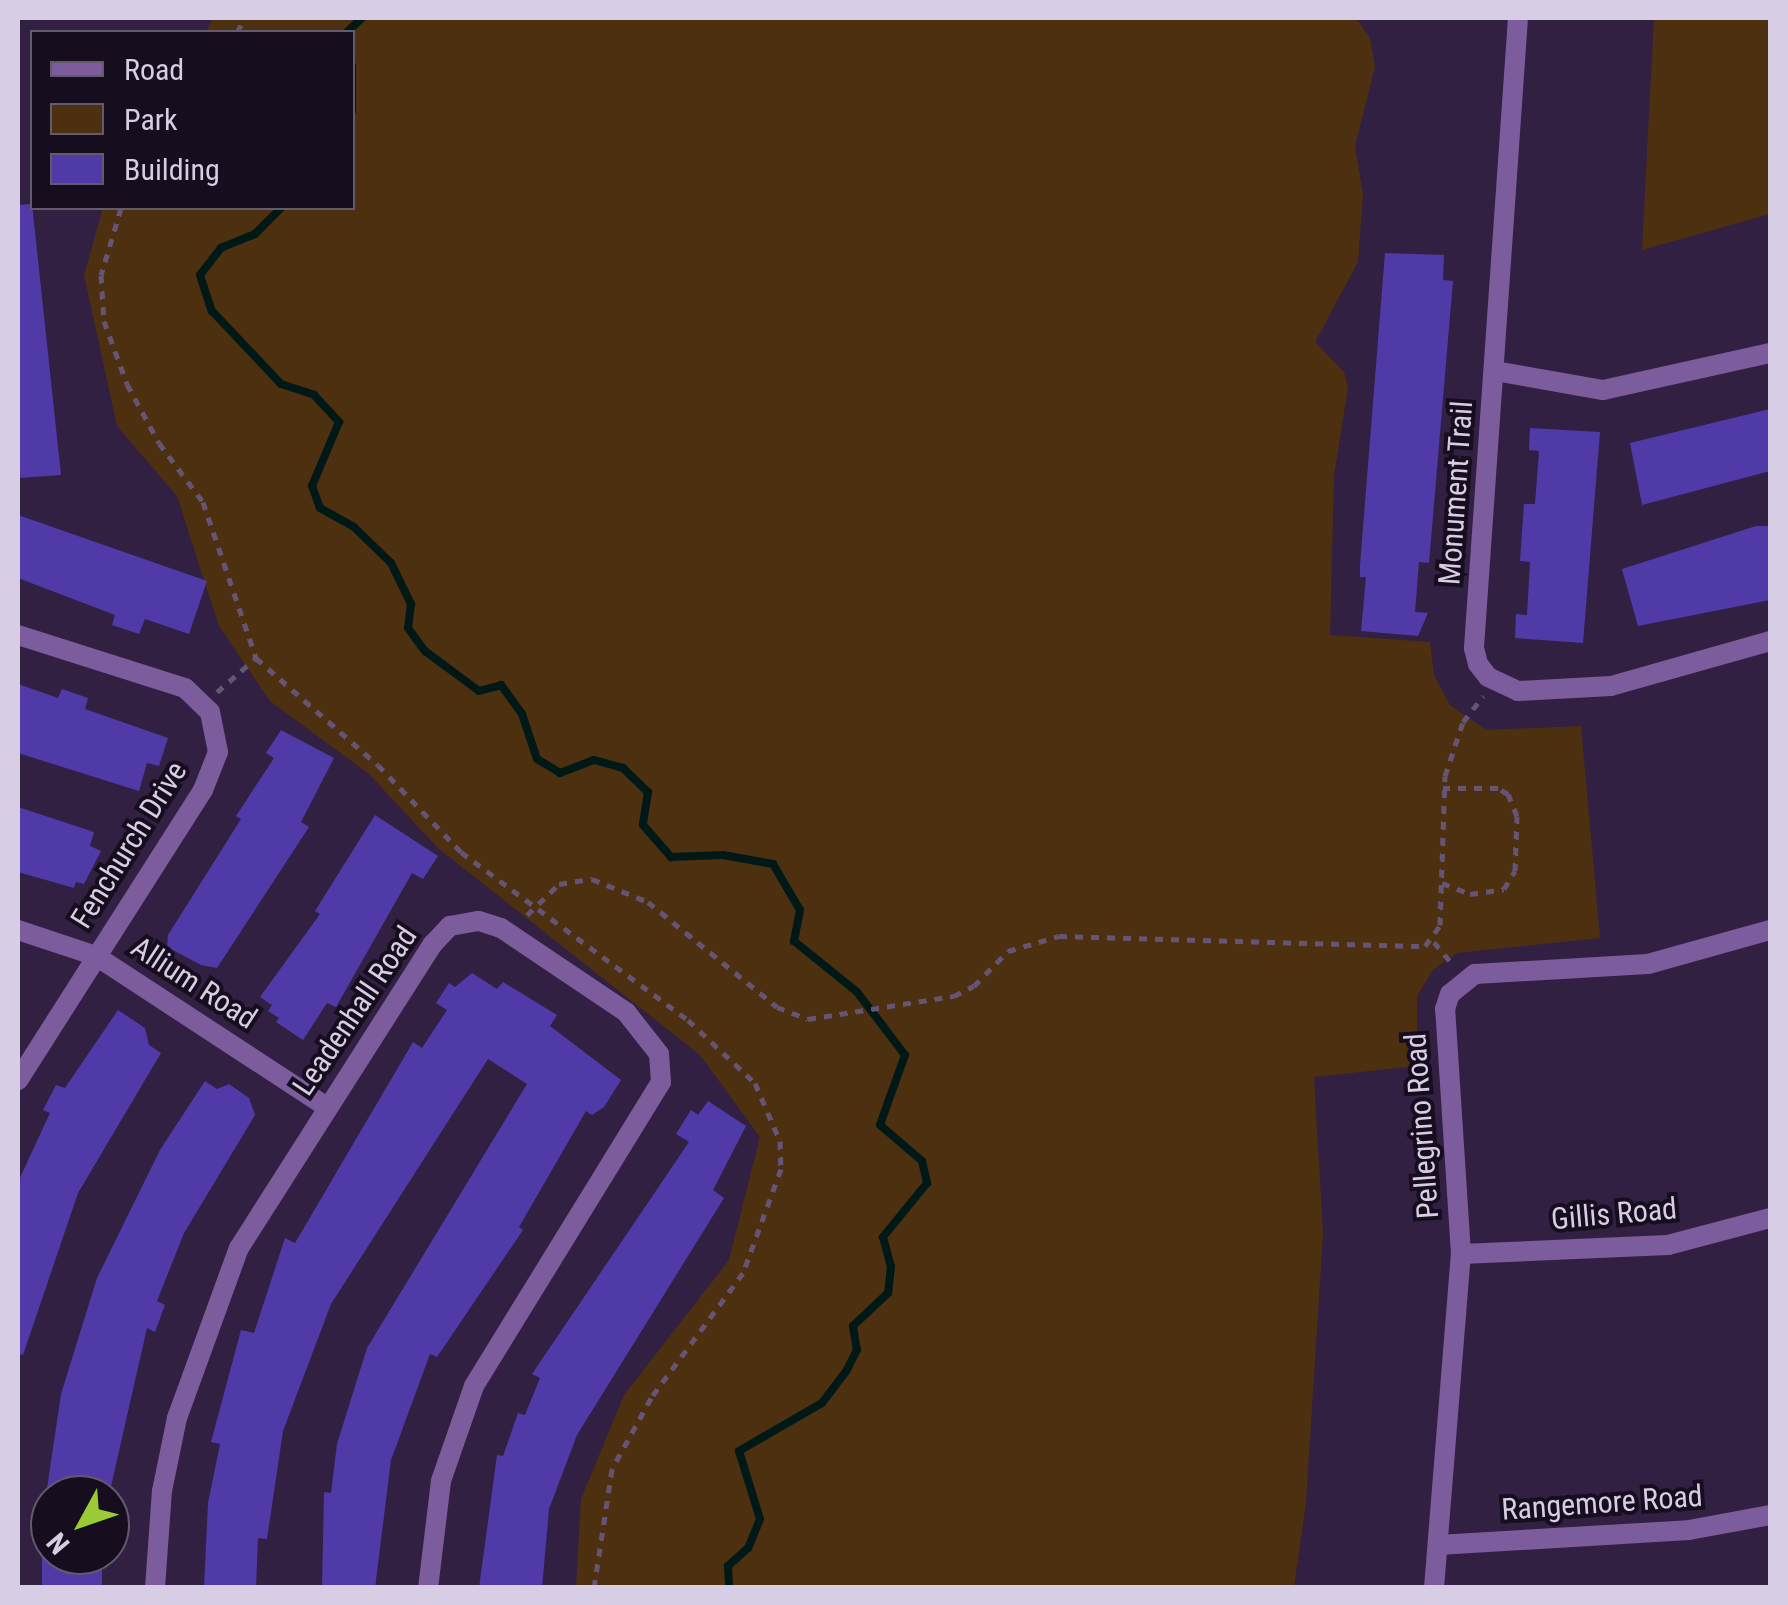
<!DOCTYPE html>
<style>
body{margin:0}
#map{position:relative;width:1788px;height:1605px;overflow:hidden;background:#322043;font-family:"Roboto Condensed",sans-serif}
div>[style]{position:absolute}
.green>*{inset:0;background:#4d300f}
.stream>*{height:8px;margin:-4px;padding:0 4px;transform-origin:4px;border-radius:4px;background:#001917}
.building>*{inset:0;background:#503aa8;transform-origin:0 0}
.path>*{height:5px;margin-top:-2.5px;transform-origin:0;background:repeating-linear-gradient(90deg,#645574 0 8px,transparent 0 16px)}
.minor>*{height:20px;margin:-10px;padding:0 10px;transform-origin:10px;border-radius:10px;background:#7c5c9c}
span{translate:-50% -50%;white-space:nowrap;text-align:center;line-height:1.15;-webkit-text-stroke:8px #160e1e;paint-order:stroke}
.street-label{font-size:30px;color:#d7cde4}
.frame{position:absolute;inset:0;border:20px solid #d7cde4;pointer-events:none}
.legend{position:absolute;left:30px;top:30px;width:325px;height:180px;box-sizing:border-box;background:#160e1e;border:2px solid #635a6d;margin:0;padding:12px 18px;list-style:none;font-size:30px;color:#d7cde4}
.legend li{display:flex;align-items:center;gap:20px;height:50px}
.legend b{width:50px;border:2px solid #635a6d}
.north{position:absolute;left:30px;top:1475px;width:100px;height:100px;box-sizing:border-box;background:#160e1e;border:2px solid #635a6d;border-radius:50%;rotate:230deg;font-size:28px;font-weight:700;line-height:40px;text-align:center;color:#d7cde4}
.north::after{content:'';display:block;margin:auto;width:35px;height:45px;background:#9acb34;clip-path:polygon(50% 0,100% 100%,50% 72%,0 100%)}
</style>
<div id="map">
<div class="green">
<div style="clip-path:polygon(213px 18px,1356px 18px,1370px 38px,1375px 67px,1355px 146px,1363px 195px,1358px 262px,1315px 342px,1344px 372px,1348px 388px,1334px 475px,1330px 635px,1430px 642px,1434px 675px,1450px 705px,1486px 730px,1581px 726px,1600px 938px,1457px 953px,1433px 970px,1417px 996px,1417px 1066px,1314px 1077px,1323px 1233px,1306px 1503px,1294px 1587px,576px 1587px,581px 1499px,624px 1395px,729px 1260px,760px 1137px,700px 1055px,438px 848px,369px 774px,270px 701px,219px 626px,177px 496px,117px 426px,84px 275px,103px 208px,352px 208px,352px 32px,206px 32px)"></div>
<div style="clip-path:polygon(1654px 18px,1770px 18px,1770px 214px,1642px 250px)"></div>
</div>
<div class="stream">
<div style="left:347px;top:32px;width:21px;rotate:-43deg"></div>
<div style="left:352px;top:66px;width:45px;rotate:90deg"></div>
<div style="left:281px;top:208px;width:37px;rotate:135deg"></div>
<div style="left:255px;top:234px;width:37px;rotate:158deg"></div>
<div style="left:221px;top:248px;width:34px;rotate:128deg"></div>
<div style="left:200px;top:275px;width:38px;rotate:72deg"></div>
<div style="left:212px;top:311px;width:100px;rotate:46.6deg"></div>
<div style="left:281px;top:384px;width:35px;rotate:18deg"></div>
<div style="left:314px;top:395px;width:37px;rotate:47deg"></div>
<div style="left:339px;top:422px;width:69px;rotate:112.9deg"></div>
<div style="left:312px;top:486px;width:23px;rotate:70deg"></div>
<div style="left:320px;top:508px;width:39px;rotate:29deg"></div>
<div style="left:354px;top:527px;width:52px;rotate:44.2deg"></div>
<div style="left:391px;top:563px;width:46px;rotate:64deg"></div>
<div style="left:411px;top:604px;width:24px;rotate:97deg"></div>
<div style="left:408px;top:628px;width:29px;rotate:54deg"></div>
<div style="left:425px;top:651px;width:67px;rotate:36.5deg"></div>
<div style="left:479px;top:691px;width:23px;rotate:-15deg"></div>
<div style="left:501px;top:685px;width:36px;rotate:54deg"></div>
<div style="left:522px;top:714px;width:47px;rotate:71.6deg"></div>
<div style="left:537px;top:759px;width:27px;rotate:31deg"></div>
<div style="left:560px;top:773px;width:36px;rotate:-21deg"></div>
<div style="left:594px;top:760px;width:30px;rotate:15deg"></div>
<div style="left:623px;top:768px;width:35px;rotate:44deg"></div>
<div style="left:648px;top:792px;width:33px;rotate:99deg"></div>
<div style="left:643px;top:825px;width:43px;rotate:48.8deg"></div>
<div style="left:671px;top:857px;width:52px;rotate:-2.2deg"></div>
<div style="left:723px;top:855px;width:51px;rotate:10.2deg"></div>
<div style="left:773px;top:864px;width:53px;rotate:59.6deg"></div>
<div style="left:800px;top:910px;width:32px;rotate:101deg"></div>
<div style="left:794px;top:941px;width:81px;rotate:39deg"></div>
<div style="left:857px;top:992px;width:79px;rotate:52.7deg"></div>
<div style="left:905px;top:1055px;width:74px;rotate:109.7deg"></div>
<div style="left:880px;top:1125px;width:55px;rotate:40.6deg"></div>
<div style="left:922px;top:1161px;width:23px;rotate:77deg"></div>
<div style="left:927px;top:1183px;width:70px;rotate:129.2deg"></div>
<div style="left:883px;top:1237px;width:30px;rotate:75deg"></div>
<div style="left:891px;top:1266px;width:27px;rotate:96deg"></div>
<div style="left:888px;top:1293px;width:48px;rotate:136.7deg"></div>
<div style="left:853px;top:1326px;width:24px;rotate:81deg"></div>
<div style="left:857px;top:1350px;width:22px;rotate:117deg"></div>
<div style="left:847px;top:1370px;width:41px;rotate:127.1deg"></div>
<div style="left:822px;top:1403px;width:96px;rotate:150deg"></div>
<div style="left:739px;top:1451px;width:71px;rotate:72.8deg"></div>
<div style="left:760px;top:1519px;width:31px;rotate:112deg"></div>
<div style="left:748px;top:1548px;width:27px;rotate:138deg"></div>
<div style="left:728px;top:1566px;width:22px;rotate:87deg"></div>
</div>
<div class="building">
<div style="clip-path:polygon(32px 204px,61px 475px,18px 478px,18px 205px)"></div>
<div style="clip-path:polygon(1385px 253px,1444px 255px,1443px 280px,1453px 281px,1429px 563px,1419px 562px,1415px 612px,1428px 613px,1418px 636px,1361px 631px,1366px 577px,1360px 577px,1360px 565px)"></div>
<div style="clip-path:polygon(1770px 409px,1770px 471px,1642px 505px,1630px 443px)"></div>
<div style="clip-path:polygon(1530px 428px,1600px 432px,1583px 643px,1515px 638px,1516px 614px,1527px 615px,1530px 562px,1520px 561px,1524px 504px,1535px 504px,1539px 451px,1529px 450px)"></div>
<div style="clip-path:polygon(18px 515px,207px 581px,189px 634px,145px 619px,139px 634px,112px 625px,115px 615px,18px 578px)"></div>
<div style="clip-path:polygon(1756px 526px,1770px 526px,1770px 600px,1638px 626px,1622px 569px)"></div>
<div style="clip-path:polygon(18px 684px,58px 698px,62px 689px,88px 698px,85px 709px,168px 738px,159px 766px,147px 763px,139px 791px,18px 753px)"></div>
<div style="clip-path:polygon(281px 730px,334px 758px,301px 822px,309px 827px,217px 968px,201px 965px,167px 947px,168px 935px,241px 819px,236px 816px,274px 758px,266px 753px)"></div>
<div style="clip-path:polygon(18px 807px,94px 832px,90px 846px,101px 851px,84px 884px,76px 882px,74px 888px,18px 872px)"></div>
<div style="clip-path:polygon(375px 815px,438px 856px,423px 879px,412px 873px,336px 1007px,327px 1003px,303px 1040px,276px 1022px,279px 1018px,268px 1011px,272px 1005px,260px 997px,320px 914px,315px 911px)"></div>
<div style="clip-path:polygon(472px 973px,497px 989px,503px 982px,557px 1015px,550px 1026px,621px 1080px,604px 1107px,592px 1115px,586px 1111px,519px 1227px,523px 1230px,437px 1357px,430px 1354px,391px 1460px,375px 1588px,322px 1588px,324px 1492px,331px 1493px,337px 1444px,367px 1348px,527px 1084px,488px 1059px,331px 1304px,283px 1431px,267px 1539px,258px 1538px,256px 1588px,204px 1588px,208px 1503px,220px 1444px,211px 1442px,241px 1330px,254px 1333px,285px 1238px,295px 1243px,413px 1042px,422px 1048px,447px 1010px,436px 1003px,449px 983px,455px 987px)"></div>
<div style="clip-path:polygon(118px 1010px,145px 1028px,149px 1045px,161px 1053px,78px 1193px,23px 1355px,18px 1354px,18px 1182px,50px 1113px,43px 1110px,56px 1085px,65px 1088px)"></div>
<div style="clip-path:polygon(205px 1081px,217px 1089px,229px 1084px,249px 1098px,255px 1115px,184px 1233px,157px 1301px,165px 1305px,155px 1332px,147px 1328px,109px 1495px,46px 1495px,61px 1394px,97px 1278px,160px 1150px)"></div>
<div style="clip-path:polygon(708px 1101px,746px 1126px,713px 1190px,724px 1198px,577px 1435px,549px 1509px,542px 1588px,479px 1588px,497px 1455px,503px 1456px,518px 1413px,525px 1415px,540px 1378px,532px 1374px,689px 1142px,676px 1134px,691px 1110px,698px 1115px)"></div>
<div style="left:42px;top:1556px;width:60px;height:31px"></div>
</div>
<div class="path">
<div style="left:237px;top:32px;width:16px;rotate:-60deg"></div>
<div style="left:121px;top:208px;width:70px;rotate:106.6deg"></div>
<div style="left:101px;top:275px;width:46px;rotate:86.3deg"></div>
<div style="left:104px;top:321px;width:67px;rotate:69.9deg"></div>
<div style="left:127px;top:384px;width:67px;rotate:61.5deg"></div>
<div style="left:159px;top:443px;width:74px;rotate:53.3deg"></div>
<div style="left:203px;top:502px;width:165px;rotate:71.2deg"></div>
<div style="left:256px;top:658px;width:162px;rotate:41.3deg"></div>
<div style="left:378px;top:765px;width:120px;rotate:46.3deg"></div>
<div style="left:461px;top:852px;width:282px;rotate:36.5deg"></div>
<div style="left:688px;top:1020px;width:92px;rotate:43.2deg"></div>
<div style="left:755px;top:1083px;width:63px;rotate:66.7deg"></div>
<div style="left:780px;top:1141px;width:28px;rotate:88deg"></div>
<div style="left:781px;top:1169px;width:111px;rotate:110.1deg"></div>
<div style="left:743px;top:1273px;width:155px;rotate:126.4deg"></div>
<div style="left:651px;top:1398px;width:81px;rotate:118.8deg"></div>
<div style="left:612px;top:1469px;width:120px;rotate:98.6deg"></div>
<div style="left:217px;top:692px;width:52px;rotate:-41.1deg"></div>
<div style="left:1442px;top:883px;width:30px;rotate:21deg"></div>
<div style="left:1470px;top:894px;width:34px;rotate:-8deg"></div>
<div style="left:1504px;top:889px;width:21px;rotate:-59deg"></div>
<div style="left:1515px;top:871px;width:55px;rotate:-87.9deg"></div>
<div style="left:1517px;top:816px;width:24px;rotate:-112deg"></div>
<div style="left:1508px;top:794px;width:12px;rotate:-149deg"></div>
<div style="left:1498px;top:788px;width:55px;rotate:180deg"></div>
<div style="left:527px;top:915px;width:45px;rotate:-44.1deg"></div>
<div style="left:559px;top:884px;width:33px;rotate:-9deg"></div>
<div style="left:592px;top:879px;width:61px;rotate:22.3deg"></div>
<div style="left:648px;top:902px;width:166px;rotate:39.1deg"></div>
<div style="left:777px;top:1007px;width:33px;rotate:21deg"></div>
<div style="left:808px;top:1019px;width:148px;rotate:-9deg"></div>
<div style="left:954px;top:996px;width:22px;rotate:-27deg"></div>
<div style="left:974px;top:986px;width:49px;rotate:-45.8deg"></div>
<div style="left:1008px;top:951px;width:53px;rotate:-16.4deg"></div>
<div style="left:1059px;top:936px;width:366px;rotate:1.6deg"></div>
<div style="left:1425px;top:946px;width:26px;rotate:-54deg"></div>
<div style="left:1440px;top:925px;width:149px;rotate:-88.1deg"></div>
<div style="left:1445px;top:776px;width:57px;rotate:-71.6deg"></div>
<div style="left:1463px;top:722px;width:33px;rotate:-52deg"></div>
<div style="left:1434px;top:942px;width:31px;rotate:50deg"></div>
</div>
<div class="minor">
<div style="left:1518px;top:18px;width:632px;rotate:94deg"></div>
<div style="left:1474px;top:648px;width:16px;rotate:76deg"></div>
<div style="left:1478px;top:664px;width:16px;rotate:52deg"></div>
<div style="left:1488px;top:677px;width:33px;rotate:25deg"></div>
<div style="left:1518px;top:691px;width:93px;rotate:-3.1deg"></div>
<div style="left:1611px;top:686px;width:165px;rotate:-15.8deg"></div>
<div style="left:1495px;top:371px;width:110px;rotate:10deg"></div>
<div style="left:1603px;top:390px;width:171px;rotate:-12.5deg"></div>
<div style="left:18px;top:635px;width:175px;rotate:17.6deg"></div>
<div style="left:185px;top:688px;width:35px;rotate:44deg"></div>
<div style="left:210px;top:712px;width:41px;rotate:78.7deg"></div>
<div style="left:218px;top:752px;width:41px;rotate:111.5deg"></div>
<div style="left:203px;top:790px;width:344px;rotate:122.5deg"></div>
<div style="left:18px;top:930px;width:82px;rotate:18.4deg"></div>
<div style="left:96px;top:956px;width:276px;rotate:33.2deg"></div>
<div style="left:1461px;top:1254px;width:207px;rotate:-2.5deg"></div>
<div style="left:1668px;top:1245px;width:106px;rotate:-14.8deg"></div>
<div style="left:1438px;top:1545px;width:251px;rotate:-3.4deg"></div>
<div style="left:1689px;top:1530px;width:82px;rotate:-10.5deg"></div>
<div style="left:155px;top:1588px;width:97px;rotate:-85.9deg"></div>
<div style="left:162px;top:1491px;width:75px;rotate:-78.4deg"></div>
<div style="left:177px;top:1418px;width:181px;rotate:-70deg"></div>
<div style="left:239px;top:1248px;width:361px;rotate:-57.5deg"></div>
<div style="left:433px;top:944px;width:25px;rotate:-47deg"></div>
<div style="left:450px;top:926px;width:29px;rotate:-10deg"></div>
<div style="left:479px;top:921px;width:23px;rotate:18deg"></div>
<div style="left:501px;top:928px;width:151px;rotate:33.9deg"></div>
<div style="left:626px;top:1012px;width:53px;rotate:51.8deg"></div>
<div style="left:659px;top:1054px;width:28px;rotate:86deg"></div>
<div style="left:661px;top:1082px;width:357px;rotate:121.6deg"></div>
<div style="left:474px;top:1386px;width:101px;rotate:109.2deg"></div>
<div style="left:441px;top:1481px;width:108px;rotate:96.9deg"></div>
<div style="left:1434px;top:1588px;width:335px;rotate:-85.4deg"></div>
<div style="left:1461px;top:1254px;width:246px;rotate:-93.7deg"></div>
<div style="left:1445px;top:1009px;width:16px;rotate:-72deg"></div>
<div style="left:1450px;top:994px;width:32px;rotate:-39deg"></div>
<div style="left:1475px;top:974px;width:173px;rotate:-3.3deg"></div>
<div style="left:1648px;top:964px;width:127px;rotate:-15.6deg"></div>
</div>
<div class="street-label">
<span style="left:1456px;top:493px;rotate:-86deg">Monument Trail</span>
<span style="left:129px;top:845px;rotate:-58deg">Fenchurch Drive</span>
<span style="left:194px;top:983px;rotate:33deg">Allium Road</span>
<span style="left:355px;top:1011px;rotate:-56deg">Leadenhall Road</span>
<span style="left:1422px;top:1126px;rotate:-94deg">Pellegrino Road</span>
<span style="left:1614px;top:1214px;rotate:-5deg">Gillis Road</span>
<span style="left:1602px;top:1503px;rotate:-4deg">Rangemore Road</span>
</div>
<div class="frame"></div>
<ul class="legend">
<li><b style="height:12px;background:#7c5c9c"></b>Road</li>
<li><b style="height:28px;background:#4d300f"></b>Park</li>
<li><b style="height:28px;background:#503aa8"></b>Building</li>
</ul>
<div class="north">N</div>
</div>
